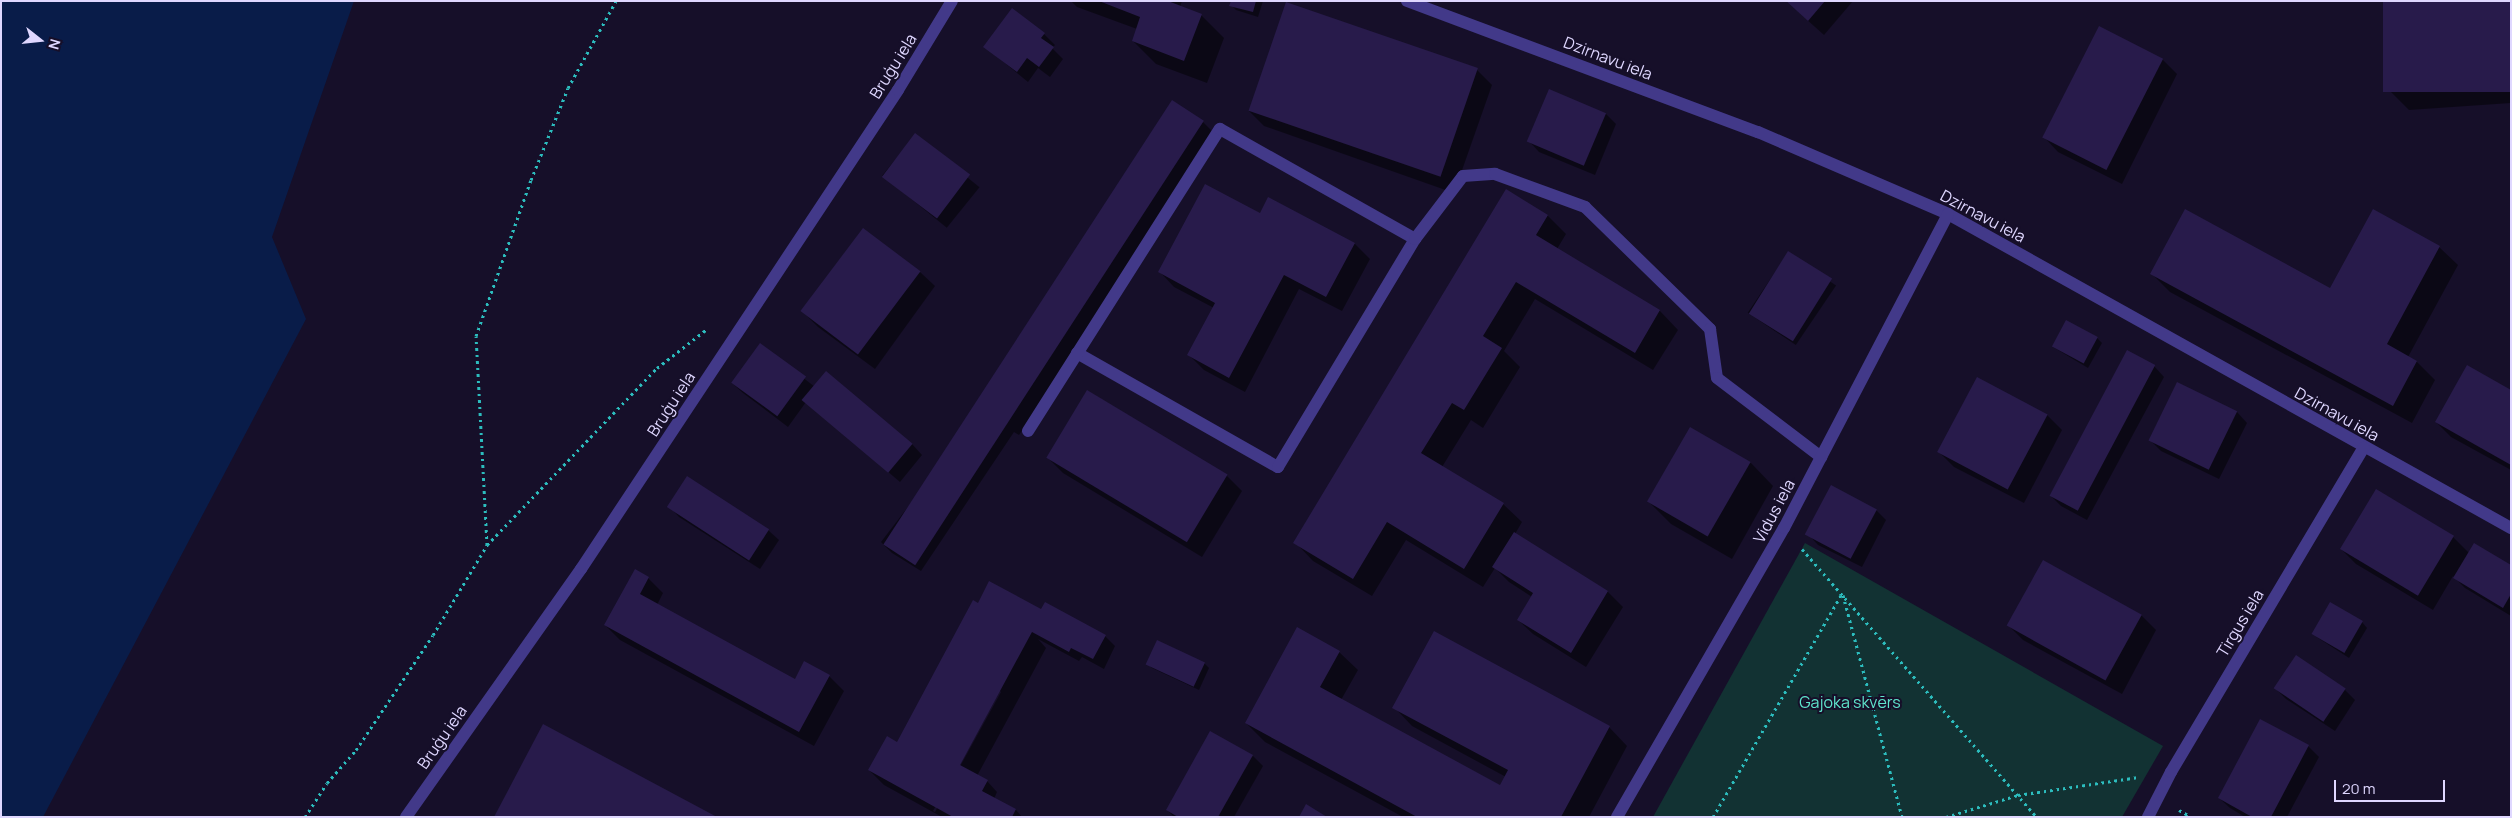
<!DOCTYPE html>
<meta charset="utf-8">
<style>
body{margin:0}
#map{position:relative;width:2512px;height:818px;overflow:hidden;background:#160f29;font-family:Manrope,sans-serif}
div>[style]{position:absolute}
.green>*{inset:0;background:#123233}
.water>*{inset:0;background:#091c49}
.shadow>*{inset:0;background:#0007;transform-origin:0 0}
.building>*{inset:0;background:#281b4b;transform-origin:0 0}
.path>*{height:3px;margin-top:-1.5px;transform-origin:0;background:repeating-linear-gradient(90deg,#2cbdbe 0 2.5px,transparent 0 6.5px)}
.lane>*{height:12px;margin:-6px;padding:0 6px;transform-origin:6px;border-radius:6px;background:#423989}
.street>*{height:12px;margin:-6px;padding:0 6px;transform-origin:6px;border-radius:6px;background:#423989}
span{translate:-50% -50%;white-space:nowrap;text-align:center;line-height:1.15;-webkit-text-stroke:4px #160f29;paint-order:stroke}
.street-label{font-size:16px;color:#dfd7ff}
.park-label{font-size:16px;color:#5fe4cc}
.frame{position:absolute;inset:0;border:2px solid #dfd7ff;pointer-events:none}
.north{position:absolute;left:15px;top:15px;width:50px;height:50px;-webkit-text-stroke:4px #160f29;paint-order:stroke;rotate:106deg;font-size:14px;font-weight:700;line-height:20px;text-align:center;color:#dfd7ff}
.north::after{content:'';display:block;margin:auto;width:18px;height:22px;background:#dfd7ff;clip-path:polygon(50% 0,100% 100%,50% 72%,0 100%)}
.scale{position:absolute;left:2334px;top:780px;width:111px;height:22px;box-sizing:border-box;border:2px solid #dfd7ff;border-top:0;padding-left:6px;font-size:15px;line-height:18px;white-space:nowrap;color:#dfd7ff;-webkit-text-stroke:4px #160f29;paint-order:stroke}
</style>
<div id="map">
<div class="green">
<div style="clip-path:polygon(1805px 543px,2163px 746px,2122px 817px,1653px 817px)"></div>
</div>
<div class="water">
<div style="clip-path:polygon(1px 1px,354px 1px,272px 237px,306px 319px,43px 817px,1px 817px)"></div>
</div>
<div class="shadow">
<div style="clip-path:polygon(1071px 1px,1182px 1px,1180px 7px,1201px 15px,1224px 38px,1207px 83px,1156px 64px,1133px 41px,1137px 29px,1077px 7px)"></div>
<div style="clip-path:polygon(1232px 1px,1263px 1px,1258px 17px,1236px 10px,1231px 5px)"></div>
<div style="clip-path:polygon(1786px 1px,1853px 1px,1824px 35px)"></div>
<div style="clip-path:polygon(2511px 1px,2511px 103px,2409px 110px,2390px 91px)"></div>
<div style="clip-path:polygon(1012px 10px,1044px 34px,1055px 45px,1052px 48px,1063px 59px,1050px 77px,1038px 68px,1028px 82px,984px 46px)"></div>
<div style="clip-path:polygon(2162px 59px,2177px 74px,2122px 184px,2058px 152px,2044px 137px)"></div>
<div style="clip-path:polygon(1477px 70px,1492px 85px,1454px 193px,1264px 126px,1249px 111px)"></div>
<div style="clip-path:polygon(1606px 114px,1616px 124px,1595px 175px,1539px 152px,1529px 141px)"></div>
<div style="clip-path:polygon(1203px 122px,1218px 137px,1019px 435px,1014px 432px,921px 571px,892px 553px,881px 542px)"></div>
<div style="left:915px;top:135px;width:83px;height:52px;rotate:39deg"></div>
<div style="clip-path:polygon(1269px 198px,1355px 244px,1370px 259px,1342px 311px,1299px 289px,1245px 392px,1204px 370px,1189px 355px,1214px 308px,1174px 287px,1160px 272px,1260px 214px)"></div>
<div style="clip-path:polygon(1547px 215px,1566px 234px,1557px 249px,1660px 311px,1678px 330px,1653px 370px,1535px 299px,1504px 351px,1520px 367px,1483px 428px,1471px 420px,1442px 467px,1503px 504px,1522px 522px,1515px 534px,1608px 592px,1623px 607px,1586px 667px,1533px 634px,1518px 620px,1532px 597px,1509px 582px,1495px 568px,1483px 587px,1406px 540px,1372px 596px,1313px 561px,1295px 542px)"></div>
<div style="clip-path:polygon(2439px 247px,2458px 265px,2408px 357px,2417px 362px,2435px 380px,2412px 423px,2170px 292px,2151px 273px,2331px 290px)"></div>
<div style="left:1788px;top:253px;width:58px;height:72px;rotate:34deg"></div>
<div style="clip-path:polygon(920px 272px,935px 286px,875px 369px,818px 327px,803px 312px)"></div>
<div style="clip-path:polygon(2097px 338px,2102px 343px,2088px 368px,2053px 347px)"></div>
<div style="clip-path:polygon(761px 345px,815px 387px,912px 444px,922px 455px,900px 482px,806px 402px,788px 427px,743px 393px,732px 383px)"></div>
<div style="clip-path:polygon(2154px 366px,2164px 377px,2087px 520px,2061px 506px,2050px 495px)"></div>
<div style="clip-path:polygon(2178px 384px,2237px 412px,2247px 423px,2219px 479px,2161px 451px,2151px 441px)"></div>
<div style="clip-path:polygon(1088px 391px,1227px 476px,1242px 491px,1202px 557px,1063px 473px,1048px 458px)"></div>
<div style="clip-path:polygon(2511px 392px,2511px 470px,2451px 437px,2436px 422px)"></div>
<div style="clip-path:polygon(2047px 415px,2062px 430px,2024px 503px,1954px 467px,1939px 452px)"></div>
<div style="clip-path:polygon(1690px 429px,1751px 463px,1773px 486px,1732px 559px,1671px 524px,1648px 501px)"></div>
<div style="clip-path:polygon(669px 506px,768px 530px,779px 540px,760px 569px,679px 517px)"></div>
<div style="clip-path:polygon(1876px 510px,1886px 520px,1862px 567px,1818px 545px,1808px 534px)"></div>
<div style="clip-path:polygon(2453px 537px,2469px 553px,2511px 566px,2511px 616px,2465px 588px,2453px 576px,2433px 610px,2356px 564px,2341px 549px)"></div>
<div style="clip-path:polygon(2043px 562px,2141px 615px,2156px 630px,2122px 694px,2023px 640px,2008px 625px)"></div>
<div style="clip-path:polygon(648px 578px,663px 593px,657px 605px,795px 681px,829px 676px,844px 691px,814px 746px,620px 640px,605px 625px)"></div>
<div style="clip-path:polygon(evenodd,983px 607px,1042px 610px,1105px 636px,1115px 646px,1104px 669px,1082px 657px,1079px 661px,1038px 639px,1046px 648px,977px 776px,987px 781px,997px 792px,994px 799px,1016px 810px,1022px 817px,942px 817px,884px 785px,869px 770px,898px 743px,983px 607px,999px 690px,1001px 692px,935px 812px,933px 811px,999px 690px)"></div>
<div style="clip-path:polygon(2362px 622px,2367px 628px,2349px 658px,2312px 634px)"></div>
<div style="clip-path:polygon(1339px 652px,1358px 670px,1341px 700px,1501px 786px,1506px 777px,1412px 726px,1394px 707px,1609px 727px,1627px 746px,1589px 817px,1403px 817px,1265px 742px,1246px 723px)"></div>
<div style="clip-path:polygon(1147px 663px,1204px 663px,1209px 668px,1199px 690px,1152px 668px)"></div>
<div style="clip-path:polygon(2276px 689px,2345px 690px,2355px 700px,2335px 731px,2286px 699px)"></div>
<div style="clip-path:polygon(2261px 721px,2308px 746px,2319px 757px,2287px 817px,2245px 817px,2230px 808px,2219px 798px)"></div>
<div style="clip-path:polygon(1253px 756px,1263px 766px,1234px 817px,1174px 817px,1167px 810px)"></div>
</div>
<div class="building">
<div style="clip-path:polygon(1099px 1px,1168px 1px,1202px 14px,1184px 61px,1132px 41px,1140px 17px)"></div>
<div style="clip-path:polygon(1231px 1px,1256px 1px,1253px 12px,1229px 6px)"></div>
<div style="clip-path:polygon(1786px 1px,1825px 1px,1808px 21px)"></div>
<div style="left:2383px;top:1px;width:128px;height:91px"></div>
<div style="left:1286px;top:2px;width:203px;height:115px;rotate:19deg"></div>
<div style="clip-path:polygon(1012px 8px,1045px 33px,1041px 38px,1054px 47px,1039px 67px,1027px 58px,1017px 72px,983px 47px)"></div>
<div style="left:2099px;top:26px;width:72px;height:125px;rotate:27deg"></div>
<div style="left:1549px;top:89px;width:62px;height:57px;rotate:23deg"></div>
<div style="left:1172px;top:100px;width:38px;height:530px;rotate:33deg"></div>
<div style="left:915px;top:133px;width:69px;height:55px;rotate:37deg"></div>
<div style="clip-path:polygon(1205px 184px,1260px 213px,1268px 197px,1355px 243px,1326px 297px,1284px 275px,1229px 378px,1187px 355px,1215px 303px,1158px 272px)"></div>
<div style="clip-path:polygon(1506px 189px,1548px 215px,1536px 235px,1660px 310px,1635px 353px,1516px 282px,1483px 336px,1502px 348px,1464px 410px,1452px 403px,1421px 453px,1504px 503px,1464px 569px,1387px 522px,1353px 579px,1293px 543px)"></div>
<div style="clip-path:polygon(2185px 209px,2330px 288px,2373px 209px,2440px 246px,2387px 344px,2417px 361px,2393px 406px,2150px 274px)"></div>
<div style="left:863px;top:228px;width:72px;height:104px;rotate:37deg"></div>
<div style="left:1788px;top:251px;width:52px;height:74px;rotate:32deg"></div>
<div style="left:2066px;top:320px;width:36px;height:30px;rotate:28deg"></div>
<div style="left:760px;top:343px;width:57px;height:49px;rotate:36deg"></div>
<div style="left:2127px;top:350px;width:32px;height:165px;rotate:28deg"></div>
<div style="clip-path:polygon(2467px 365px,2511px 390px,2511px 465px,2435px 422px)"></div>
<div style="left:826px;top:371px;width:113px;height:38px;rotate:40deg"></div>
<div style="left:1977px;top:377px;width:80px;height:85px;rotate:28deg"></div>
<div style="left:2177px;top:382px;width:67px;height:65px;rotate:26deg"></div>
<div style="left:1087px;top:390px;width:164px;height:79px;rotate:31deg"></div>
<div style="left:1690px;top:427px;width:70px;height:86px;rotate:30deg"></div>
<div style="left:687px;top:476px;width:98px;height:37px;rotate:33deg"></div>
<div style="left:1831px;top:485px;width:52px;height:56px;rotate:28deg"></div>
<div style="left:2376px;top:489px;width:91px;height:70px;rotate:31deg"></div>
<div style="clip-path:polygon(1514px 532px,1608px 591px,1571px 653px,1517px 620px,1533px 593px,1492px 567px)"></div>
<div style="clip-path:polygon(2474px 543px,2511px 565px,2511px 594px,2503px 608px,2453px 578px)"></div>
<div style="left:2043px;top:560px;width:113px;height:75px;rotate:29deg"></div>
<div style="clip-path:polygon(635px 569px,649px 577px,640px 594px,795px 679px,804px 661px,830px 675px,799px 732px,604px 625px)"></div>
<div style="clip-path:polygon(989px 581px,1041px 609px,1045px 602px,1106px 635px,1093px 659px,1071px 648px,1069px 652px,1032px 632px,960px 765px,988px 780px,982px 791px,1016px 809px,1012px 817px,953px 817px,868px 770px,887px 736px,897px 742px,973px 600px,978px 603px)"></div>
<div style="left:2330px;top:602px;width:38px;height:37px;rotate:30deg"></div>
<div style="clip-path:polygon(1297px 627px,1340px 651px,1320px 687px,1500px 785px,1508px 770px,1392px 708px,1434px 631px,1610px 726px,1561px 817px,1417px 817px,1245px 723px)"></div>
<div style="left:1157px;top:640px;width:53px;height:27px;rotate:25deg"></div>
<div style="left:2296px;top:655px;width:60px;height:40px;rotate:34deg"></div>
<div style="clip-path:polygon(2260px 719px,2309px 745px,2271px 817px,2252px 817px,2218px 798px)"></div>
<div style="clip-path:polygon(543px 724px,717px 817px,494px 817px)"></div>
<div style="clip-path:polygon(1210px 731px,1253px 755px,1218px 817px,1178px 817px,1166px 810px)"></div>
<div style="clip-path:polygon(1306px 804px,1327px 817px,1299px 817px)"></div>
</div>
<div class="path">
<div style="left:487px;top:545px;width:245px;rotate:-46.2deg"></div>
<div style="left:657px;top:368px;width:63px;rotate:-38deg"></div>
<div style="left:1802px;top:549px;width:356px;rotate:48.8deg"></div>
<div style="left:1843px;top:595px;width:230px;rotate:75.1deg"></div>
<div style="left:2179px;top:810px;width:10px;rotate:29deg"></div>
<div style="left:2188px;top:815px;width:2px;rotate:117deg"></div>
<div style="left:305px;top:817px;width:40px;rotate:-57.1deg"></div>
<div style="left:327px;top:783px;width:44px;rotate:-48.7deg"></div>
<div style="left:356px;top:750px;width:138px;rotate:-56.2deg"></div>
<div style="left:433px;top:635px;width:105px;rotate:-59deg"></div>
<div style="left:487px;top:545px;width:209px;rotate:-93deg"></div>
<div style="left:476px;top:336px;width:165px;rotate:-70.6deg"></div>
<div style="left:531px;top:180px;width:99px;rotate:-68.1deg"></div>
<div style="left:568px;top:88px;width:99px;rotate:-61.1deg"></div>
<div style="left:1713px;top:817px;width:258px;rotate:-60deg"></div>
<div style="left:1946px;top:817px;width:75px;rotate:-17deg"></div>
<div style="left:2018px;top:795px;width:122px;rotate:-8.5deg"></div>
</div>
<div class="lane">
<div style="left:1077px;top:353px;width:231px;rotate:29.6deg"></div>
<div style="left:1278px;top:467px;width:266px;rotate:-59deg"></div>
<div style="left:1028px;top:431px;width:358px;rotate:-57.6deg"></div>
<div style="left:1220px;top:129px;width:224px;rotate:29.4deg"></div>
<div style="left:1415px;top:239px;width:79px;rotate:-52.7deg"></div>
<div style="left:1463px;top:176px;width:32px;rotate:-4deg"></div>
<div style="left:1495px;top:174px;width:96px;rotate:20.1deg"></div>
<div style="left:1585px;top:207px;width:175px;rotate:44.3deg"></div>
<div style="left:1710px;top:329px;width:49px;rotate:81.9deg"></div>
<div style="left:1717px;top:378px;width:131px;rotate:37.2deg"></div>
</div>
<div class="street">
<div style="left:1407px;top:1px;width:375px;rotate:20.5deg"></div>
<div style="left:1758px;top:132px;width:207px;rotate:23.3deg"></div>
<div style="left:1948px;top:214px;width:645px;rotate:29.15deg"></div>
<div style="left:406px;top:817px;width:304px;rotate:-54.8deg"></div>
<div style="left:581px;top:569px;width:574px;rotate:-56.5deg"></div>
<div style="left:898px;top:90px;width:104px;rotate:-58.8deg"></div>
<div style="left:1617px;top:817px;width:334px;rotate:-60deg"></div>
<div style="left:1784px;top:528px;width:354px;rotate:-62.4deg"></div>
<div style="left:2148px;top:817px;width:51px;rotate:-62.9deg"></div>
<div style="left:2171px;top:772px;width:377px;rotate:-59.3deg"></div>
</div>
<div class="street-label">
<span style="left:1608px;top:58px;rotate:21deg">Dzirnavu iela</span>
<span style="left:893px;top:66px;rotate:-58deg">Bruģu iela</span>
<span style="left:1983px;top:216px;rotate:28deg">Dzirnavu iela</span>
<span style="left:671px;top:404px;rotate:-57deg">Bruģu iela</span>
<span style="left:2337px;top:414px;rotate:29deg">Dzirnavu iela</span>
<span style="left:1774px;top:511px;rotate:-62deg">Vidus iela</span>
<span style="left:2240px;top:623px;rotate:-59deg">Tirgus iela</span>
<span style="left:442px;top:737px;rotate:-55deg">Bruģu iela</span>
</div>
<div class="park-label">
<span style="left:1850px;top:702px">Gajoka skvērs</span>
</div>
<div class="frame"></div>
<div class="north">N</div>
<div class="scale">20 m</div>
</div>
